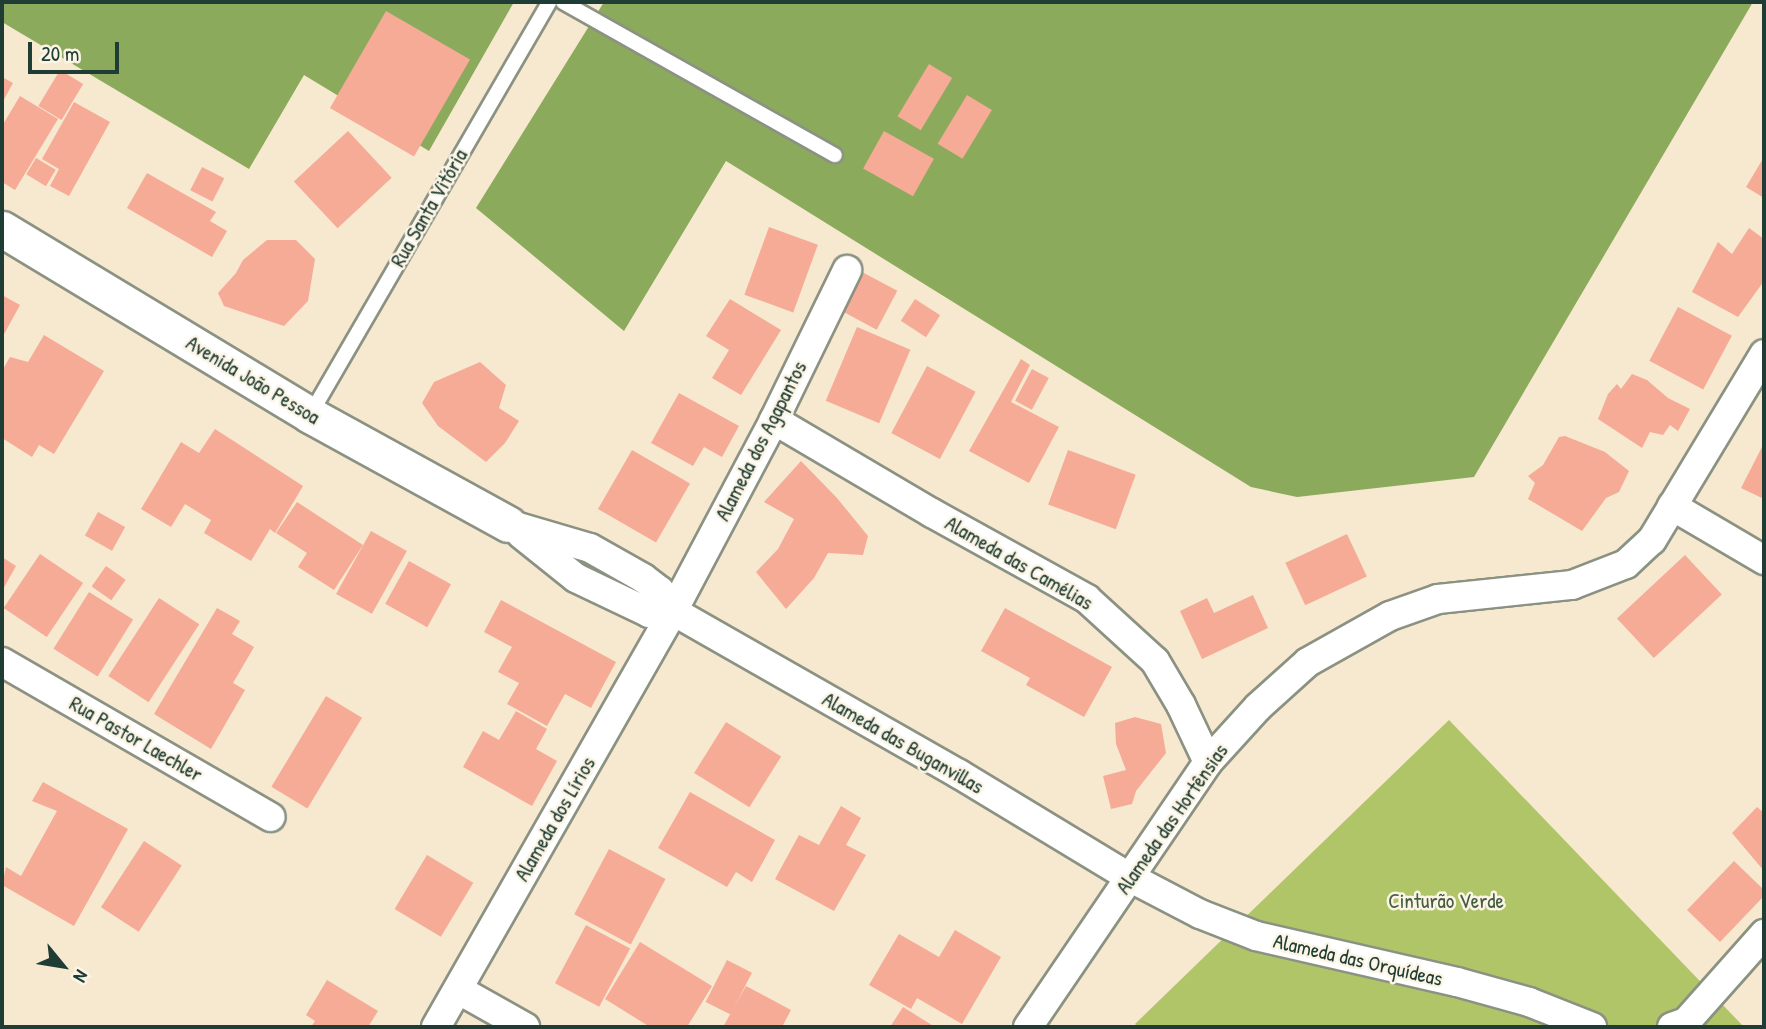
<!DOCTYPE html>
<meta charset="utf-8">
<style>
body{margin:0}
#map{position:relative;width:1766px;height:1029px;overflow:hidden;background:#f7e8d0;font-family:"Patrick Hand",sans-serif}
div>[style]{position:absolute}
.green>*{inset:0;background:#b0c468}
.forest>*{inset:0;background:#8caa5c}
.building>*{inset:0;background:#f6ab96;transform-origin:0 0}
.roads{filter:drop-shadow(2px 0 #8b9282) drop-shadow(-2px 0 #8b9282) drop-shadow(0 2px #8b9282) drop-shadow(0 -2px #8b9282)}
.service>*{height:14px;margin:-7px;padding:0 7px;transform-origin:7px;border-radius:7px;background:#fff}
.minor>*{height:28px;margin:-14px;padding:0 14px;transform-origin:14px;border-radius:14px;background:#fff}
.tertiary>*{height:35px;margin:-17.5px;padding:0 17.5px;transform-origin:17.5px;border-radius:17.5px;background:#fff}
span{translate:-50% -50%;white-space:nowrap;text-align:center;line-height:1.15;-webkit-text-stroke:5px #fcf5e5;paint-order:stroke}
.street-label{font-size:21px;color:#1f3d34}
.park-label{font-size:21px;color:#435f41}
.frame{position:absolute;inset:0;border:4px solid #1f3d34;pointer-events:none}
.north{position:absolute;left:28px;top:931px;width:70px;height:70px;-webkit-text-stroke:5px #fcf5e5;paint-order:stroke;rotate:120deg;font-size:19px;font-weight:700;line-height:28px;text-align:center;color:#1f3d34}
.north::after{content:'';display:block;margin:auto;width:24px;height:32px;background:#1f3d34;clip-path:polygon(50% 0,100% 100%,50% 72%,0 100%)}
.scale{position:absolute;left:28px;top:42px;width:91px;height:32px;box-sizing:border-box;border:4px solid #1f3d34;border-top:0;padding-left:9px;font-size:21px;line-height:24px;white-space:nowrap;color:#1f3d34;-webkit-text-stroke:5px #fcf5e5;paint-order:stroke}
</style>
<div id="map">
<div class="green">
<div style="clip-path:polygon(1449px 720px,1744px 1027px,1138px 1027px,1135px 1024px)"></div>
</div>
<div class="forest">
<div style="clip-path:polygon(2px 2px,514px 2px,429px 151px,304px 75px,249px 169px,2px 22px)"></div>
<div style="clip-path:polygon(604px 2px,1753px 2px,1474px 477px,1297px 497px,1251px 487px,726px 161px,624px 331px,476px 208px)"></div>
</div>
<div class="building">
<div style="left:386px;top:11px;width:97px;height:112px;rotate:30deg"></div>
<div style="left:929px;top:64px;width:27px;height:61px;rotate:31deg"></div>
<div style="left:60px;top:70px;width:27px;height:42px;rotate:31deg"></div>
<div style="clip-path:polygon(2px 77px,13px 83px,2px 103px)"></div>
<div style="left:967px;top:95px;width:29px;height:57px;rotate:31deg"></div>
<div style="clip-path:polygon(20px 96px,58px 119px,15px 190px,2px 182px,2px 126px)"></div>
<div style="clip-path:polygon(74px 102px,110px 122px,69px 196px,50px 186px,59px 169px,42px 159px)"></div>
<div style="left:348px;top:131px;width:64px;height:74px;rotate:47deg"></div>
<div style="left:884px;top:131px;width:57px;height:43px;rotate:29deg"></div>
<div style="clip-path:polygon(1764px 157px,1764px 198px,1746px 187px)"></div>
<div style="left:36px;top:158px;width:23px;height:19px;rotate:31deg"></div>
<div style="left:202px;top:167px;width:25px;height:26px;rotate:27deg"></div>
<div style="clip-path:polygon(147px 173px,216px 212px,210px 221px,227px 231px,212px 257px,127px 208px)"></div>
<div style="left:769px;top:227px;width:52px;height:72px;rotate:20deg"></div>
<div style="clip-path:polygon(1749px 228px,1764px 239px,1764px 281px,1738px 317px,1692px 292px,1718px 242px,1732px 254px)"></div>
<div style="clip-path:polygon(267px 240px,296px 240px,315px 259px,308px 301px,284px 326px,224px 306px,218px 293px,236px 273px,243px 260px)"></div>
<div style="left:862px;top:272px;width:40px;height:44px;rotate:28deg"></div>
<div style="clip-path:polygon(2px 295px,20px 305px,2px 338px)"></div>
<div style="clip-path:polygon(730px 299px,781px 330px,741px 395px,712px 378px,729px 350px,706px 336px)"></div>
<div style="left:915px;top:299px;width:30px;height:26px;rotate:33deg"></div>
<div style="left:1678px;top:307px;width:61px;height:61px;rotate:28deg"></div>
<div style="left:857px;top:327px;width:58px;height:80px;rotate:23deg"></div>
<div style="clip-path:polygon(44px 335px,104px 371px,54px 454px,39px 445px,32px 457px,2px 438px,2px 371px,10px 357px,28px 362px)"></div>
<div style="clip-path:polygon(1021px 359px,1030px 365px,1011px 402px,1059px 427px,1029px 483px,969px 451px)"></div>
<div style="clip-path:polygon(480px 362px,506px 385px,499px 408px,519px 421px,505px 443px,486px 462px,438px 426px,422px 403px,434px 382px)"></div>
<div style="left:927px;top:366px;width:55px;height:76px;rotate:28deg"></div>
<div style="left:1032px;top:369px;width:19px;height:36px;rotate:28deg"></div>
<div style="clip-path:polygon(1632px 374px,1647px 380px,1668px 398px,1690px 409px,1678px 431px,1670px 425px,1663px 435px,1650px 432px,1642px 448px,1598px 419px,1608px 394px,1617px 384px,1621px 389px)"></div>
<div style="clip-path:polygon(679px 393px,739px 426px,722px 457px,704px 447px,693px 466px,651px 443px)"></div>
<div style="clip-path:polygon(215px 429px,303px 486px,275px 533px,270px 529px,251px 561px,204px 533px,211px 520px,185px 504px,171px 527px,141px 509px,181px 442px,199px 453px)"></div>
<div style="clip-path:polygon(1565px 436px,1605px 452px,1629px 471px,1619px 492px,1606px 498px,1582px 531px,1528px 499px,1535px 483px,1528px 476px,1543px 465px,1559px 437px)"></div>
<div style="clip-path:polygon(1764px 443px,1764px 499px,1741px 488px)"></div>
<div style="left:632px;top:450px;width:67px;height:68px;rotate:30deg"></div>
<div style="left:1068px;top:450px;width:72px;height:58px;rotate:20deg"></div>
<div style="clip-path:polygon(801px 461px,837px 498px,868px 536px,863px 555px,828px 553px,814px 578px,786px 609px,756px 572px,778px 549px,794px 519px,764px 502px)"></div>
<div style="clip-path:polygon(297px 502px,363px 545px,334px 590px,298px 567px,307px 553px,276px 533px)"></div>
<div style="left:98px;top:512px;width:31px;height:27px;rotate:29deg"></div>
<div style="left:371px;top:531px;width:41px;height:72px;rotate:29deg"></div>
<div style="left:1347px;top:534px;width:47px;height:68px;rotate:65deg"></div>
<div style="left:40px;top:554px;width:52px;height:65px;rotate:34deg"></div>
<div style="left:1685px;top:555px;width:54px;height:93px;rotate:47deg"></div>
<div style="clip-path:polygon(2px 557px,16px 566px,2px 591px)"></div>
<div style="left:409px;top:561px;width:48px;height:49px;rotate:29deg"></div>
<div style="left:106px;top:566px;width:24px;height:25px;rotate:35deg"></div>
<div style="left:89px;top:592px;width:52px;height:67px;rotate:32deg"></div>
<div style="clip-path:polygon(1253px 595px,1268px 628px,1202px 659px,1180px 611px,1207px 598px,1214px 613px)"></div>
<div style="left:159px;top:598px;width:48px;height:93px;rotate:33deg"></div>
<div style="clip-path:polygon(501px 600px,616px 662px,591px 708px,565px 694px,547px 726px,507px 704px,519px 683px,498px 672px,512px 647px,484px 632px)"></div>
<div style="clip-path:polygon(217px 608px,240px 621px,232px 634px,254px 647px,233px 683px,245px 690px,211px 749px,154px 714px)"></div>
<div style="clip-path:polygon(1005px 608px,1112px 667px,1084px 717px,1026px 685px,1030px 678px,981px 651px)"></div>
<div style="left:326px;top:696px;width:42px;height:106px;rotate:31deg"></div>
<div style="clip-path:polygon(516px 711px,547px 729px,536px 749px,557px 761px,532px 806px,463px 767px,483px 731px,499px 740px)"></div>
<div style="clip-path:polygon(1135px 717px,1161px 724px,1166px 753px,1136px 791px,1132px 804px,1111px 809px,1103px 776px,1126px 770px,1116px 744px,1115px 723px)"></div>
<div style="left:726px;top:722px;width:65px;height:60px;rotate:32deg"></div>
<div style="clip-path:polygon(43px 782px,128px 829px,74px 926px,2px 885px,6px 867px,21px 876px,57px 811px,32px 801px)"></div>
<div style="clip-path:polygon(690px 792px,775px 840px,752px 882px,736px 872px,727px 887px,658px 848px)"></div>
<div style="clip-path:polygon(841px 806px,861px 818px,846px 845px,866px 855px,834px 911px,775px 879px,799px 835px,819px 845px)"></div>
<div style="clip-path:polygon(1757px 807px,1764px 813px,1764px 871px,1732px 833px)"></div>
<div style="left:144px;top:841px;width:45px;height:79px;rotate:33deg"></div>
<div style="left:609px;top:849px;width:64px;height:74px;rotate:28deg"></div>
<div style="left:427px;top:855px;width:54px;height:63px;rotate:31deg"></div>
<div style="clip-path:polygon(1734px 861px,1764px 890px,1764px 896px,1720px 942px,1687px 910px)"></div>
<div style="left:586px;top:925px;width:50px;height:66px;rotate:28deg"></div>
<div style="clip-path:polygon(955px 930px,1001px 957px,962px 1024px,917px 998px,911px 1009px,869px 985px,899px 934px,939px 957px)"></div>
<div style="clip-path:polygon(640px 942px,712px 986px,687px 1027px,650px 1027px,605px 999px)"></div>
<div style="left:727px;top:960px;width:28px;height:47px;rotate:27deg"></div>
<div style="clip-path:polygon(327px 980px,378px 1011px,368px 1027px,311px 1027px,315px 1021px,306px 1015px)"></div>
<div style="clip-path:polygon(746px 986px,791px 1010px,782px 1027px,723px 1027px)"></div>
<div style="clip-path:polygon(903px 1007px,935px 1027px,890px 1027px)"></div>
</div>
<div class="roads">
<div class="service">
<div style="left:563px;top:2px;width:312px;rotate:29.4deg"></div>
<div style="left:310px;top:415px;width:477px;rotate:-59.9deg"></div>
</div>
<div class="minor">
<div style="left:774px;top:420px;width:183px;rotate:30.5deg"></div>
<div style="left:932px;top:513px;width:177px;rotate:29deg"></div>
<div style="left:1087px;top:599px;width:92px;rotate:42.4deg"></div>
<div style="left:1155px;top:661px;width:51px;rotate:59.4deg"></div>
<div style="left:1181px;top:705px;width:63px;rotate:64.7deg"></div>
<div style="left:1672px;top:506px;width:107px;rotate:30.4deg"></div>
<div style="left:508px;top:524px;width:85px;rotate:16.3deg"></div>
<div style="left:590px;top:548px;width:61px;rotate:29.5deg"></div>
<div style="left:643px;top:578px;width:21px;rotate:37deg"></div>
<div style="left:660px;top:591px;width:24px;rotate:57deg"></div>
<div style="left:673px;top:611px;width:329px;rotate:29.7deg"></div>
<div style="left:959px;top:774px;width:201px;rotate:31.2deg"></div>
<div style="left:1131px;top:878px;width:78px;rotate:27.6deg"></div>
<div style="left:1200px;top:914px;width:60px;rotate:21.4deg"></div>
<div style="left:1256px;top:936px;width:206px;rotate:12.9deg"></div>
<div style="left:1457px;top:982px;width:75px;rotate:15.5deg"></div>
<div style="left:1529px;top:1002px;width:68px;rotate:21.6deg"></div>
<div style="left:521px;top:534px;width:70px;rotate:38.7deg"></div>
<div style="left:576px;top:578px;width:81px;rotate:25.6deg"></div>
<div style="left:649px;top:613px;width:24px;rotate:-5deg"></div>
<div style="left:2px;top:662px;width:310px;rotate:30deg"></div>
<div style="left:459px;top:990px;width:76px;rotate:29.3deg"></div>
<div style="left:436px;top:1027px;width:479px;rotate:-60.3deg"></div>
<div style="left:673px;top:611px;width:216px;rotate:-62.1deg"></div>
<div style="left:774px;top:420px;width:167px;rotate:-64deg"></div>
<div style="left:1028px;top:1027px;width:320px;rotate:-55.8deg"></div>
<div style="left:1208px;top:762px;width:74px;rotate:-47.7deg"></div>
<div style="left:1258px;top:707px;width:67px;rotate:-42deg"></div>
<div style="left:1308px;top:662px;width:94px;rotate:-29.3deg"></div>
<div style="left:1390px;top:616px;width:51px;rotate:-19.5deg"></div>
<div style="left:1438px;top:599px;width:135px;rotate:-6deg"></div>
<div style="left:1572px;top:585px;width:58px;rotate:-21.3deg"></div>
<div style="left:1626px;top:564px;width:35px;rotate:-43deg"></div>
<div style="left:1652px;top:540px;width:217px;rotate:-58.9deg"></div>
<div style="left:1672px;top:1027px;width:15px;rotate:-20deg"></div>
<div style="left:1686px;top:1022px;width:118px;rotate:-48.4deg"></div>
</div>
<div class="tertiary">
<div style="left:2px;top:229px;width:360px;rotate:31.1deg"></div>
<div style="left:310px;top:415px;width:226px;rotate:28.8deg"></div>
</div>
</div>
<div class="street-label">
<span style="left:429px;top:208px;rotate:-60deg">Rua Santa Vitória</span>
<span style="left:253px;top:380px;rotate:31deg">Avenida João Pessoa</span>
<span style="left:761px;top:441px;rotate:-63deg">Alameda dos Agapantos</span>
<span style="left:1019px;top:563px;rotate:30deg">Alameda das Camélias</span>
<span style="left:136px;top:739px;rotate:30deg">Rua Pastor Laechler</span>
<span style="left:903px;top:743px;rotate:30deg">Alameda das Buganvillas</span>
<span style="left:555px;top:819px;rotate:-60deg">Alameda dos Lírios</span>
<span style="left:1172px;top:819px;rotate:-55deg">Alameda das Hortênsias</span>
<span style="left:1358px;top:960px;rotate:13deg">Alameda das Orquídeas</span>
</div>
<div class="park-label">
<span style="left:1446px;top:901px">Cinturão Verde</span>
</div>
<div class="frame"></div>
<div class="north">N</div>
<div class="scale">20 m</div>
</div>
